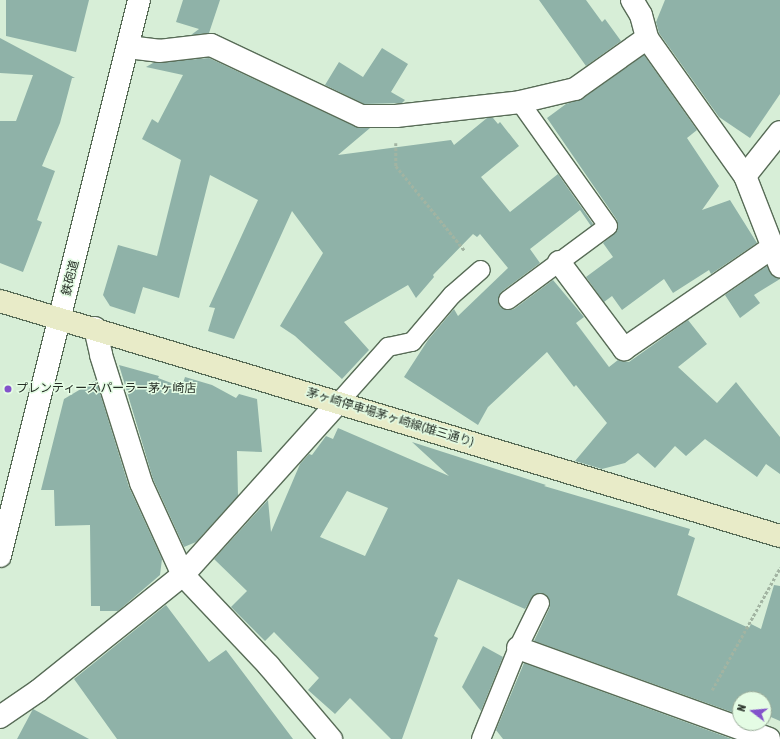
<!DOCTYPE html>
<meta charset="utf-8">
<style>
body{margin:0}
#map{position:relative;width:780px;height:739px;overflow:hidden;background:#d7eed7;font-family:"Asap Condensed","Noto Sans JP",sans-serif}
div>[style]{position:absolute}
.building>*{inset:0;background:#8fb2a8}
.path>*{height:2.5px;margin-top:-1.25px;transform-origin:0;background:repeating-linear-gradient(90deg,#a2b4a2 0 3px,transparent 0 5px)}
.roads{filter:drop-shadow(1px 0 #586c57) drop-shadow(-1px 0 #586c57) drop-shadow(0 1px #586c57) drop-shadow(0 -1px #586c57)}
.service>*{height:18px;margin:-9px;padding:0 9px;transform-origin:9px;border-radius:9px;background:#fff}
.minor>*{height:22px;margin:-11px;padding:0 11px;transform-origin:11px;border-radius:11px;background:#fff}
.tertiary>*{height:22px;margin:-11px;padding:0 11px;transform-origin:11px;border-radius:11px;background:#fff}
.secondary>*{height:22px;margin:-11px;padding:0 11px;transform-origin:11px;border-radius:11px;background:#e8ebc8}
.dots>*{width:11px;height:11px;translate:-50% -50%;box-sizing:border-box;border:2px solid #e4fce4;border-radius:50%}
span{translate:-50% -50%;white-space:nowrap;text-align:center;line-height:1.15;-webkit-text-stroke:3px #e4fce4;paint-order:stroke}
.street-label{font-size:12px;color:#262f26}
.poi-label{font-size:12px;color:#262f26}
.left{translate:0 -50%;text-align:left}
.north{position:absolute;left:732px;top:691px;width:40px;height:40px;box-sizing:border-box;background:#e4fce4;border:1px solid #98aa98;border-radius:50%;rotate:286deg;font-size:11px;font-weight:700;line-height:16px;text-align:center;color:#262f26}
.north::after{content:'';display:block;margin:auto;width:14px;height:18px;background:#8352cb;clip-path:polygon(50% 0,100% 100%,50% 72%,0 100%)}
</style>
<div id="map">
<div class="building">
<div style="clip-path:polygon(6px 0,89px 0,76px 52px,6px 36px)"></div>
<div style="clip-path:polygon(183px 0,220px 0,209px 33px,191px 35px,199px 29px,176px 22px)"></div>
<div style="clip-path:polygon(539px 0,586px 0,602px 22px,605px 19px,621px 41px,586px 66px)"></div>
<div style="clip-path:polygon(665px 0,780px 0,780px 94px,750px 138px,719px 117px,659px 33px,656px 22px)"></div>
<div style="clip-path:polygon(0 38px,75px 78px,72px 78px,60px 123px,42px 166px,55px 171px,37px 220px,42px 222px,23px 272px,0 263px,0 121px,16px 121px,33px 75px,0 73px)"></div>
<div style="clip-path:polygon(382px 48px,408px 64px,391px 92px,405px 100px,402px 103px,364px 104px,325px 85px,339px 62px,363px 77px)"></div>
<div style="clip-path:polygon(644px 55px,697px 130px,687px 138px,719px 186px,702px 210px,730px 200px,757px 243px,711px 274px,709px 270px,673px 293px,664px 279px,622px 310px,612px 296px,604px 302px,586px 277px,613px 257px,603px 243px,617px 231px,617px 220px,547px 118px,566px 104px,582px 99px)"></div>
<div style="clip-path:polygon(209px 58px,356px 127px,370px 128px,338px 155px,451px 140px,454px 145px,487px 118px,493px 118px,498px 124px,500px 122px,519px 146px,481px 177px,510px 212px,558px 174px,593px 224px,591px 226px,580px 210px,530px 249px,540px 263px,501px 292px,498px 301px,500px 307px,509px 310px,514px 309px,553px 280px,584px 317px,576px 323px,609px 367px,618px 360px,629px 362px,688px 320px,707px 344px,678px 367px,717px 403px,736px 382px,780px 437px,780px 474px,766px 464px,757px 477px,705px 439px,686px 456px,675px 446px,655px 468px,638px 453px,625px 463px,602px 469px,575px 461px,607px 423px,576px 385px,574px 387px,547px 352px,488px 407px,478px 425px,404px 377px,428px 340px,454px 309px,458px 316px,508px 268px,480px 234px,477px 237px,473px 234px,433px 275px,434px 277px,416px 298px,408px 285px,344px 322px,369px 350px,342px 379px,295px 336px,280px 326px,323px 253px,292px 211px,234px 339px,208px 331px,215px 308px,209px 307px,258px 200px,210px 175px,179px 298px,143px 287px,135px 314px,110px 306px,103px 295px,118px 245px,157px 256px,181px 160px,142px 139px,152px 119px,158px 123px,183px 75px,146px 67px,153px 63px)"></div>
<div style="clip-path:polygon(767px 266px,772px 275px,780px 279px,754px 295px,760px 303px,740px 318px,725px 295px)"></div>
<div style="clip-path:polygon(119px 365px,159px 376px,158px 378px,174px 384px,175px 380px,183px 383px,185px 377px,212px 385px,236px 398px,239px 394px,257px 399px,262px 452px,237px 451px,238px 496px,196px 542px,184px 547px,153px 479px)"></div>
<div style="clip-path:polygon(96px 380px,129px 487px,162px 559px,160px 575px,118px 611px,100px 611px,100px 606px,91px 606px,90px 525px,55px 526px,54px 490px,41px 490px,64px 399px)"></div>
<div style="clip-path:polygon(evenodd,338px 428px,449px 476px,412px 442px,546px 485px,544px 486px,690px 529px,688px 535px,695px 538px,677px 595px,749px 628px,751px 624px,761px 629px,774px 585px,780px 586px,780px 721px,764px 714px,764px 699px,740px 699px,740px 715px,534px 641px,550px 607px,550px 602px,545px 594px,534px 595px,525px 609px,458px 579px,434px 636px,438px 638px,402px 739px,391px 739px,350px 698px,335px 714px,308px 690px,319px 678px,274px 632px,265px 641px,231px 607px,247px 591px,214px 559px,268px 500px,271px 532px,300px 464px,309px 454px,312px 455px,326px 436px,333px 439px,338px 428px,347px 491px,388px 508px,365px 556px,320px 537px,347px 491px)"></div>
<div style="clip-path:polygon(166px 605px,209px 662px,226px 650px,293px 739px,117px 739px,74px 679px)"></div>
<div style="clip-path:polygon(483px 646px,503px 657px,481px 711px,462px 687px)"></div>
<div style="clip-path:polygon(524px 663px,732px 739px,503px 739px,496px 730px)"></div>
<div style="clip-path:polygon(33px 709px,89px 739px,17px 739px)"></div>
</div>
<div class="path">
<div style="left:396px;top:143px;width:23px;rotate:90deg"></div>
<div style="left:396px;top:166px;width:109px;rotate:50.9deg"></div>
<div style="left:712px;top:690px;width:140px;rotate:-60.9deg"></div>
</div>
<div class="roads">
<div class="service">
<div style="left:508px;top:300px;width:124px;rotate:-36.5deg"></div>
<div style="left:608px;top:226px;width:152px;rotate:-125.4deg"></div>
<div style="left:339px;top:402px;width:74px;rotate:-48.3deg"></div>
<div style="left:388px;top:347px;width:25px;rotate:-12deg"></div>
<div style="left:412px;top:342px;width:62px;rotate:-49.6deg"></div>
<div style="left:452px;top:295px;width:38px;rotate:-41deg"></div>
<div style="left:481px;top:739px;width:98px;rotate:-67.9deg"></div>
<div style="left:518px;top:648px;width:50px;rotate:-63.9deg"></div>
</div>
<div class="minor">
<div style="left:632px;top:0;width:17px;rotate:59deg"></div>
<div style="left:641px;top:15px;width:24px;rotate:75deg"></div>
<div style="left:647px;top:38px;width:169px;rotate:54.6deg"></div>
<div style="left:745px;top:176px;width:97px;rotate:68.7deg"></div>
<div style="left:128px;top:47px;width:31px;rotate:7deg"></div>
<div style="left:159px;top:51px;width:52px;rotate:-6.6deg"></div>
<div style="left:211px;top:45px;width:166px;rotate:25.3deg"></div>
<div style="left:361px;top:116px;width:35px"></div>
<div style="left:396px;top:116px;width:125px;rotate:-6.4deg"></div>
<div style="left:520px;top:102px;width:57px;rotate:-13.3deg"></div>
<div style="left:575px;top:89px;width:88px;rotate:-35.3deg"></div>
<div style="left:745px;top:176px;width:56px;rotate:-51.5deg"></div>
<div style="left:559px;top:262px;width:109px;rotate:53.2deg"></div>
<div style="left:624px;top:349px;width:181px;rotate:-34.4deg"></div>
<div style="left:95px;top:328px;width:28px;rotate:77deg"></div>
<div style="left:101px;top:355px;width:134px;rotate:72.6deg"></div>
<div style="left:141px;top:483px;width:101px;rotate:65.5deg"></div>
<div style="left:183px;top:575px;width:125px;rotate:46.6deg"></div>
<div style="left:269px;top:666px;width:96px;rotate:49.7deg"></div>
<div style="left:518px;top:648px;width:267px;rotate:19.9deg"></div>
<div style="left:0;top:717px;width:46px;rotate:-34.4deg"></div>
<div style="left:38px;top:691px;width:186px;rotate:-38.7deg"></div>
<div style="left:183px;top:575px;width:233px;rotate:-48deg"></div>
</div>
<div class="tertiary">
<div style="left:0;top:556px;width:573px;rotate:-75.96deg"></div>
</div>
<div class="secondary">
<div style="left:0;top:301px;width:815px;rotate:16.77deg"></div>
</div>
</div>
<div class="dots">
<div style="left:8px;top:389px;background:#8352cb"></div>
</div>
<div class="street-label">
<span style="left:71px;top:278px;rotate:-76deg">鉄砲道</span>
<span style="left:390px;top:418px;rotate:17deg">茅ヶ崎停車場茅ヶ崎線(雄三通り)</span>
</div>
<div class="poi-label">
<span class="left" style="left:16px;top:389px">プレンティーズ パーラー茅ヶ崎店</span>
</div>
<div class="north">N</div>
</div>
